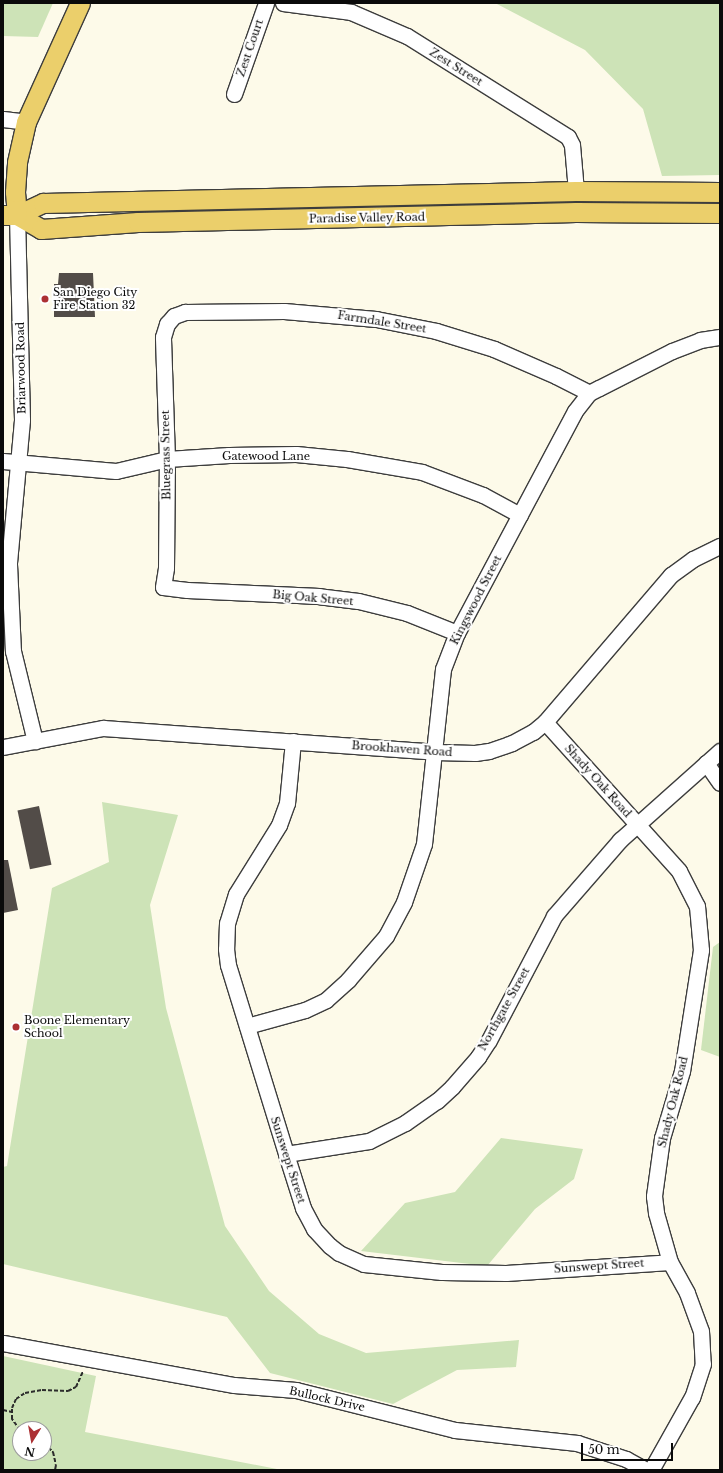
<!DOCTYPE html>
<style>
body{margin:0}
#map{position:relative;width:723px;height:1473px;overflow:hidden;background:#fdfae9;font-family:"Libre Baskerville",serif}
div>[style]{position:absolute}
.green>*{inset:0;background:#cde3b7}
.building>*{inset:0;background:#524c48;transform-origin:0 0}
.path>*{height:2px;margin-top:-1px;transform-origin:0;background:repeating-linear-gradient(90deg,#2c2c2c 0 4px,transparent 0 6px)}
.roads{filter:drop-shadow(1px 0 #3d3d3d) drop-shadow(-1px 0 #3d3d3d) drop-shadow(0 1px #3d3d3d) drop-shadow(0 -1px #3d3d3d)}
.minor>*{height:15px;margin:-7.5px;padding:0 7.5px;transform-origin:7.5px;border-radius:7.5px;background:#fff}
.major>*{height:19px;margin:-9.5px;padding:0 9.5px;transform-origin:9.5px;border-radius:9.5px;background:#ebcf6b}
.dots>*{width:11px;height:11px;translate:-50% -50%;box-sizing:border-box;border:2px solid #fff;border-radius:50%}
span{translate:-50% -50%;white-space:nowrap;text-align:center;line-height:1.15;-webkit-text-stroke:4px #fff;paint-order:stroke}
.street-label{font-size:11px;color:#0a0a0a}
.poi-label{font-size:11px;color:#0a0a0a}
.left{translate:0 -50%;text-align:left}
.frame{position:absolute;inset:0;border:4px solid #0a0a0a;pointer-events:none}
.north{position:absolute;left:12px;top:1421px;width:40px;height:40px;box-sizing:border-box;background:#fff;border:1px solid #9d9d9d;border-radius:50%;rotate:191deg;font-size:11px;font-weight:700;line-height:16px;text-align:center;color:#0a0a0a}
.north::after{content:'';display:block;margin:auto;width:14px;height:18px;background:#ac3033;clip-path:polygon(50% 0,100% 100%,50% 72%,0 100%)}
.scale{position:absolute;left:581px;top:1443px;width:92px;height:18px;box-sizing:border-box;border:2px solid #0a0a0a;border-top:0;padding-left:5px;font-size:12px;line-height:14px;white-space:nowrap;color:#0a0a0a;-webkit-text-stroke:3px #fff;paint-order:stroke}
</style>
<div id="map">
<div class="green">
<div style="clip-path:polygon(3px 3px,53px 3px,38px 37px,3px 36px)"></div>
<div style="clip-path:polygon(495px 3px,720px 3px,720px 175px,662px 176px,643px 109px,585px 50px)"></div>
<div style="clip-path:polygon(102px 802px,178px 815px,150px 905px,166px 1008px,225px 1226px,269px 1291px,319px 1334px,366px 1353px,519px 1340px,516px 1367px,457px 1370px,393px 1404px,270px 1373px,227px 1317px,3px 1264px,3px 1167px,7px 1166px,52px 888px,109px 862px)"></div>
<div style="clip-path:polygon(720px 942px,720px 1057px,701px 1050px,713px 947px)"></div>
<div style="clip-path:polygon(501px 1138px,583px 1149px,574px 1179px,535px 1209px,487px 1266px,361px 1251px,405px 1203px,455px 1192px)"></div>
<div style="clip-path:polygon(evenodd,3px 1356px,96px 1376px,85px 1432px,282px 1470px,3px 1470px,3px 1356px,20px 1429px,44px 1429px,44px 1453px,20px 1453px,20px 1429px)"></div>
</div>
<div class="building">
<div style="clip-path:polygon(59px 273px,93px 273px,95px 317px,54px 317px,54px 284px,58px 284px)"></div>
<div style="left:39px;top:806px;width:60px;height:22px;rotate:78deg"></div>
<div style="clip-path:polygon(3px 860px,8px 860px,18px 910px,3px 913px)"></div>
</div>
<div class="path">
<div style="left:3px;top:1410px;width:9px;rotate:13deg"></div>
<div style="left:20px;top:1430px;width:14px;rotate:-126deg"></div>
<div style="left:12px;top:1419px;width:11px;rotate:-90deg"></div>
<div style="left:12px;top:1408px;width:10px;rotate:-66deg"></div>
<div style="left:16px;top:1399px;width:11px;rotate:-34deg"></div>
<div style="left:25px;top:1393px;width:17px;rotate:-10deg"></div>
<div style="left:42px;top:1390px;width:26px;rotate:2deg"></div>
<div style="left:68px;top:1391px;width:9px;rotate:-27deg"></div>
<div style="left:76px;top:1387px;width:17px;rotate:-66deg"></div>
<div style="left:44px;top:1443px;width:13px;rotate:45deg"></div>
<div style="left:53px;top:1452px;width:13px;rotate:77deg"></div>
<div style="left:56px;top:1465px;width:5px;rotate:101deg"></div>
</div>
<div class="roads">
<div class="minor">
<div style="left:283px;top:3px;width:69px;rotate:7.5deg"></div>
<div style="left:351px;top:12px;width:61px;rotate:23.2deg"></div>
<div style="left:407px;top:36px;width:190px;rotate:32.1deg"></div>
<div style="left:568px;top:137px;width:9px;rotate:63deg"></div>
<div style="left:572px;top:145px;width:46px;rotate:85deg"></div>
<div style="left:234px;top:94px;width:96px;rotate:-70.6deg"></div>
<div style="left:3px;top:119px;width:23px;rotate:7deg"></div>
<div style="left:17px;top:215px;width:205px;rotate:88.6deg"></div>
<div style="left:22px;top:420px;width:145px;rotate:95.2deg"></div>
<div style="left:9px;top:564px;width:87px;rotate:87.4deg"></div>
<div style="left:13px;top:651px;width:93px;rotate:76.3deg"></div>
<div style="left:3px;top:461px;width:113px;rotate:5.1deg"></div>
<div style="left:116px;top:471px;width:52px;rotate:-13.2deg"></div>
<div style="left:167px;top:459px;width:62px;rotate:-3.7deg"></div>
<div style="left:229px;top:455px;width:67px;rotate:-0.9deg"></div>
<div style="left:296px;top:454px;width:51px;rotate:5.6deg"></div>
<div style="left:347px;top:459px;width:76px;rotate:9.8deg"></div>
<div style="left:422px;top:472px;width:65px;rotate:20.7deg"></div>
<div style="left:483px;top:495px;width:42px;rotate:28.4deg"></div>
<div style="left:457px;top:633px;width:54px;rotate:-158.2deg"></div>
<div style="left:407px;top:613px;width:50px;rotate:-166.2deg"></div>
<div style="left:358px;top:601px;width:39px;rotate:-173deg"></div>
<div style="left:319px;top:596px;width:132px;rotate:-177.4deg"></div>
<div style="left:187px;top:590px;width:24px;rotate:-173deg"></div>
<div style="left:163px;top:587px;width:19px;rotate:-81deg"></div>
<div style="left:166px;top:568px;width:109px;rotate:-89.5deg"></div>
<div style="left:167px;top:459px;width:122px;rotate:-91.9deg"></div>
<div style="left:163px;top:337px;width:14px;rotate:-73deg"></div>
<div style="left:167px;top:324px;width:11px;rotate:-49deg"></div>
<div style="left:174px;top:316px;width:12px;rotate:-20deg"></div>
<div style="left:185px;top:312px;width:99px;rotate:-0.6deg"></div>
<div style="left:284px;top:311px;width:92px;rotate:5deg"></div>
<div style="left:376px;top:319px;width:61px;rotate:11.3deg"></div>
<div style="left:436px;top:331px;width:61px;rotate:17.2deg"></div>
<div style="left:494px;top:349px;width:68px;rotate:23.5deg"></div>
<div style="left:556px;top:376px;width:37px;rotate:27deg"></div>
<div style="left:545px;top:722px;width:200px;rotate:48deg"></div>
<div style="left:679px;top:871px;width:39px;rotate:63deg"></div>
<div style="left:697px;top:906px;width:44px;rotate:84.8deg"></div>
<div style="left:701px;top:950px;width:122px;rotate:98.9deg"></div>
<div style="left:682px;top:1071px;width:70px;rotate:106.6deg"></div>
<div style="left:662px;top:1138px;width:59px;rotate:97.9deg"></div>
<div style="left:654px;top:1196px;width:17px;rotate:83deg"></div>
<div style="left:656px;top:1213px;width:51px;rotate:74.1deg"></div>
<div style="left:670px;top:1262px;width:35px;rotate:61deg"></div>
<div style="left:687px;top:1293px;width:40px;rotate:69.8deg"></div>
<div style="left:701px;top:1331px;width:33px;rotate:87deg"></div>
<div style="left:703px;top:1364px;width:35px;rotate:108deg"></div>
<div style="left:692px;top:1397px;width:84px;rotate:119.3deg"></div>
<div style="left:293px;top:741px;width:62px;rotate:95.5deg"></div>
<div style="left:287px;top:803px;width:23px;rotate:110deg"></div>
<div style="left:279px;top:825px;width:81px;rotate:121.9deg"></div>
<div style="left:236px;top:894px;width:30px;rotate:107deg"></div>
<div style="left:227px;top:923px;width:26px;rotate:92deg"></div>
<div style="left:226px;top:949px;width:16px;rotate:83deg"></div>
<div style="left:228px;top:965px;width:198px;rotate:72.9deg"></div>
<div style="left:286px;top:1154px;width:57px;rotate:72.5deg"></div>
<div style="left:303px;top:1208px;width:24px;rotate:62deg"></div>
<div style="left:314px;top:1229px;width:23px;rotate:47deg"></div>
<div style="left:330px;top:1246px;width:11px;rotate:38deg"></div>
<div style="left:339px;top:1253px;width:27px;rotate:24deg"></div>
<div style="left:364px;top:1264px;width:78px;rotate:5.9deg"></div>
<div style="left:442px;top:1272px;width:64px;rotate:0.9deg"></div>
<div style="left:506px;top:1273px;width:164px;rotate:-3.8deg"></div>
<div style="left:3px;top:747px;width:102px;rotate:-10.8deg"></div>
<div style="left:103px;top:728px;width:333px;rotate:4.1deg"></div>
<div style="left:435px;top:752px;width:40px;rotate:1.4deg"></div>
<div style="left:475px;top:753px;width:14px;rotate:-8deg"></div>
<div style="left:489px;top:751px;width:24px;rotate:-19deg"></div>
<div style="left:512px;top:743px;width:24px;rotate:-28deg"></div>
<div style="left:533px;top:732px;width:16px;rotate:-40deg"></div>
<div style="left:545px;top:722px;width:194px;rotate:-49.4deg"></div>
<div style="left:671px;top:575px;width:27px;rotate:-36deg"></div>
<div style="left:693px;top:559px;width:30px;rotate:-26deg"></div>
<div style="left:706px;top:763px;width:24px;rotate:55deg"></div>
<div style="left:247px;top:1026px;width:60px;rotate:-15.4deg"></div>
<div style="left:305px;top:1010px;width:23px;rotate:-25deg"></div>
<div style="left:326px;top:1000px;width:30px;rotate:-42deg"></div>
<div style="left:348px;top:980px;width:58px;rotate:-49.2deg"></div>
<div style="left:386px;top:936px;width:38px;rotate:-62deg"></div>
<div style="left:404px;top:902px;width:61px;rotate:-71deg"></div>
<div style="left:424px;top:844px;width:176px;rotate:-83.8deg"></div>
<div style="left:443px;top:669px;width:39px;rotate:-69deg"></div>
<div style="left:457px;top:633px;width:251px;rotate:-62deg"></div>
<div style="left:575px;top:411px;width:23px;rotate:-52deg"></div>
<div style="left:589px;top:393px;width:11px;rotate:-27deg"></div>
<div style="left:599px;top:388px;width:82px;rotate:-26.9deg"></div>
<div style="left:672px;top:351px;width:30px;rotate:-21deg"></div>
<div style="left:700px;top:340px;width:20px;rotate:-9deg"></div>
<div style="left:286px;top:1154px;width:84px;rotate:-8.9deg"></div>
<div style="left:369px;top:1141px;width:40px;rotate:-26.6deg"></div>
<div style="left:405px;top:1123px;width:39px;rotate:-35deg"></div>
<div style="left:437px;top:1101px;width:21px;rotate:-43deg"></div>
<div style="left:452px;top:1087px;width:40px;rotate:-49deg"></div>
<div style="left:478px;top:1057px;width:20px;rotate:-57deg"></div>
<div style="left:489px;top:1040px;width:140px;rotate:-62.3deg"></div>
<div style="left:554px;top:916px;width:101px;rotate:-49deg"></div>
<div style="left:620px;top:840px;width:134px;rotate:-41.7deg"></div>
<div style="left:3px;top:1343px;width:235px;rotate:10.3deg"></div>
<div style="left:234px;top:1385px;width:62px;rotate:4.6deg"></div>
<div style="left:296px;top:1390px;width:164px;rotate:14.1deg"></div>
<div style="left:455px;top:1430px;width:123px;rotate:6.1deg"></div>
<div style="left:577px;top:1443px;width:52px;rotate:18.1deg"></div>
<div style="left:626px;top:1459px;width:23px;rotate:29deg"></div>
</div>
<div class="major">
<div style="left:3px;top:215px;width:14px"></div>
<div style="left:17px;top:215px;width:29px;rotate:-25deg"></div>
<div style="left:43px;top:203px;width:533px;rotate:-1.29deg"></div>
<div style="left:576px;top:191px;width:144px;rotate:0.4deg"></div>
<div style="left:17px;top:215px;width:28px;rotate:30deg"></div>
<div style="left:41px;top:229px;width:97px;rotate:-4.1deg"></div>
<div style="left:138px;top:222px;width:438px;rotate:-1.3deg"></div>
<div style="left:576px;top:212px;width:144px;rotate:0.4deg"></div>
<div style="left:17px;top:215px;width:23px;rotate:-95deg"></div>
<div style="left:15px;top:192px;width:30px;rotate:-86deg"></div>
<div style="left:17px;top:162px;width:41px;rotate:-77.3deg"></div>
<div style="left:26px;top:122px;width:131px;rotate:-65.6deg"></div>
</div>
</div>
<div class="dots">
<div style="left:45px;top:299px;background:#ac3033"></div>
<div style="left:16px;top:1027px;background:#ac3033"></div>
</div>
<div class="street-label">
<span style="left:250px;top:48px;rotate:-71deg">Zest Court</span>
<span style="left:456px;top:67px;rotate:32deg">Zest Street</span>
<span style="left:367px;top:218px;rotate:-1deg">Paradise Valley Road</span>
<span style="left:382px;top:322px;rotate:9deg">Farmdale Street</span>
<span style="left:21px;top:368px;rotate:-91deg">Briarwood Road</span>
<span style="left:166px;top:455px;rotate:-91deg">Bluegrass Street</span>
<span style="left:266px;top:456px">Gatewood Lane</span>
<span style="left:313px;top:598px;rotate:5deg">Big Oak Street</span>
<span style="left:476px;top:600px;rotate:-63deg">Kingswood Street</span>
<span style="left:402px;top:749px;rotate:4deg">Brookhaven Road</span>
<span style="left:598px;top:781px;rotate:48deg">Shady Oak Road</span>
<span style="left:504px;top:1009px;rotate:-61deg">Northgate Street</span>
<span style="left:673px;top:1102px;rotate:-76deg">Shady Oak Road</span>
<span style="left:288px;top:1160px;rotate:72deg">Sunswept Street</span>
<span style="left:599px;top:1266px;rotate:-4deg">Sunswept Street</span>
<span style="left:327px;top:1399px;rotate:13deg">Bullock Drive</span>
</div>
<div class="poi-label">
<span class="left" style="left:53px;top:299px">San Diego City<br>Fire Station 32</span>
<span class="left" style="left:24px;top:1027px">Boone Elementary<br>School</span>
</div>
<div class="frame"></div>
<div class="north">N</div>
<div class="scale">50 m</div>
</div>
